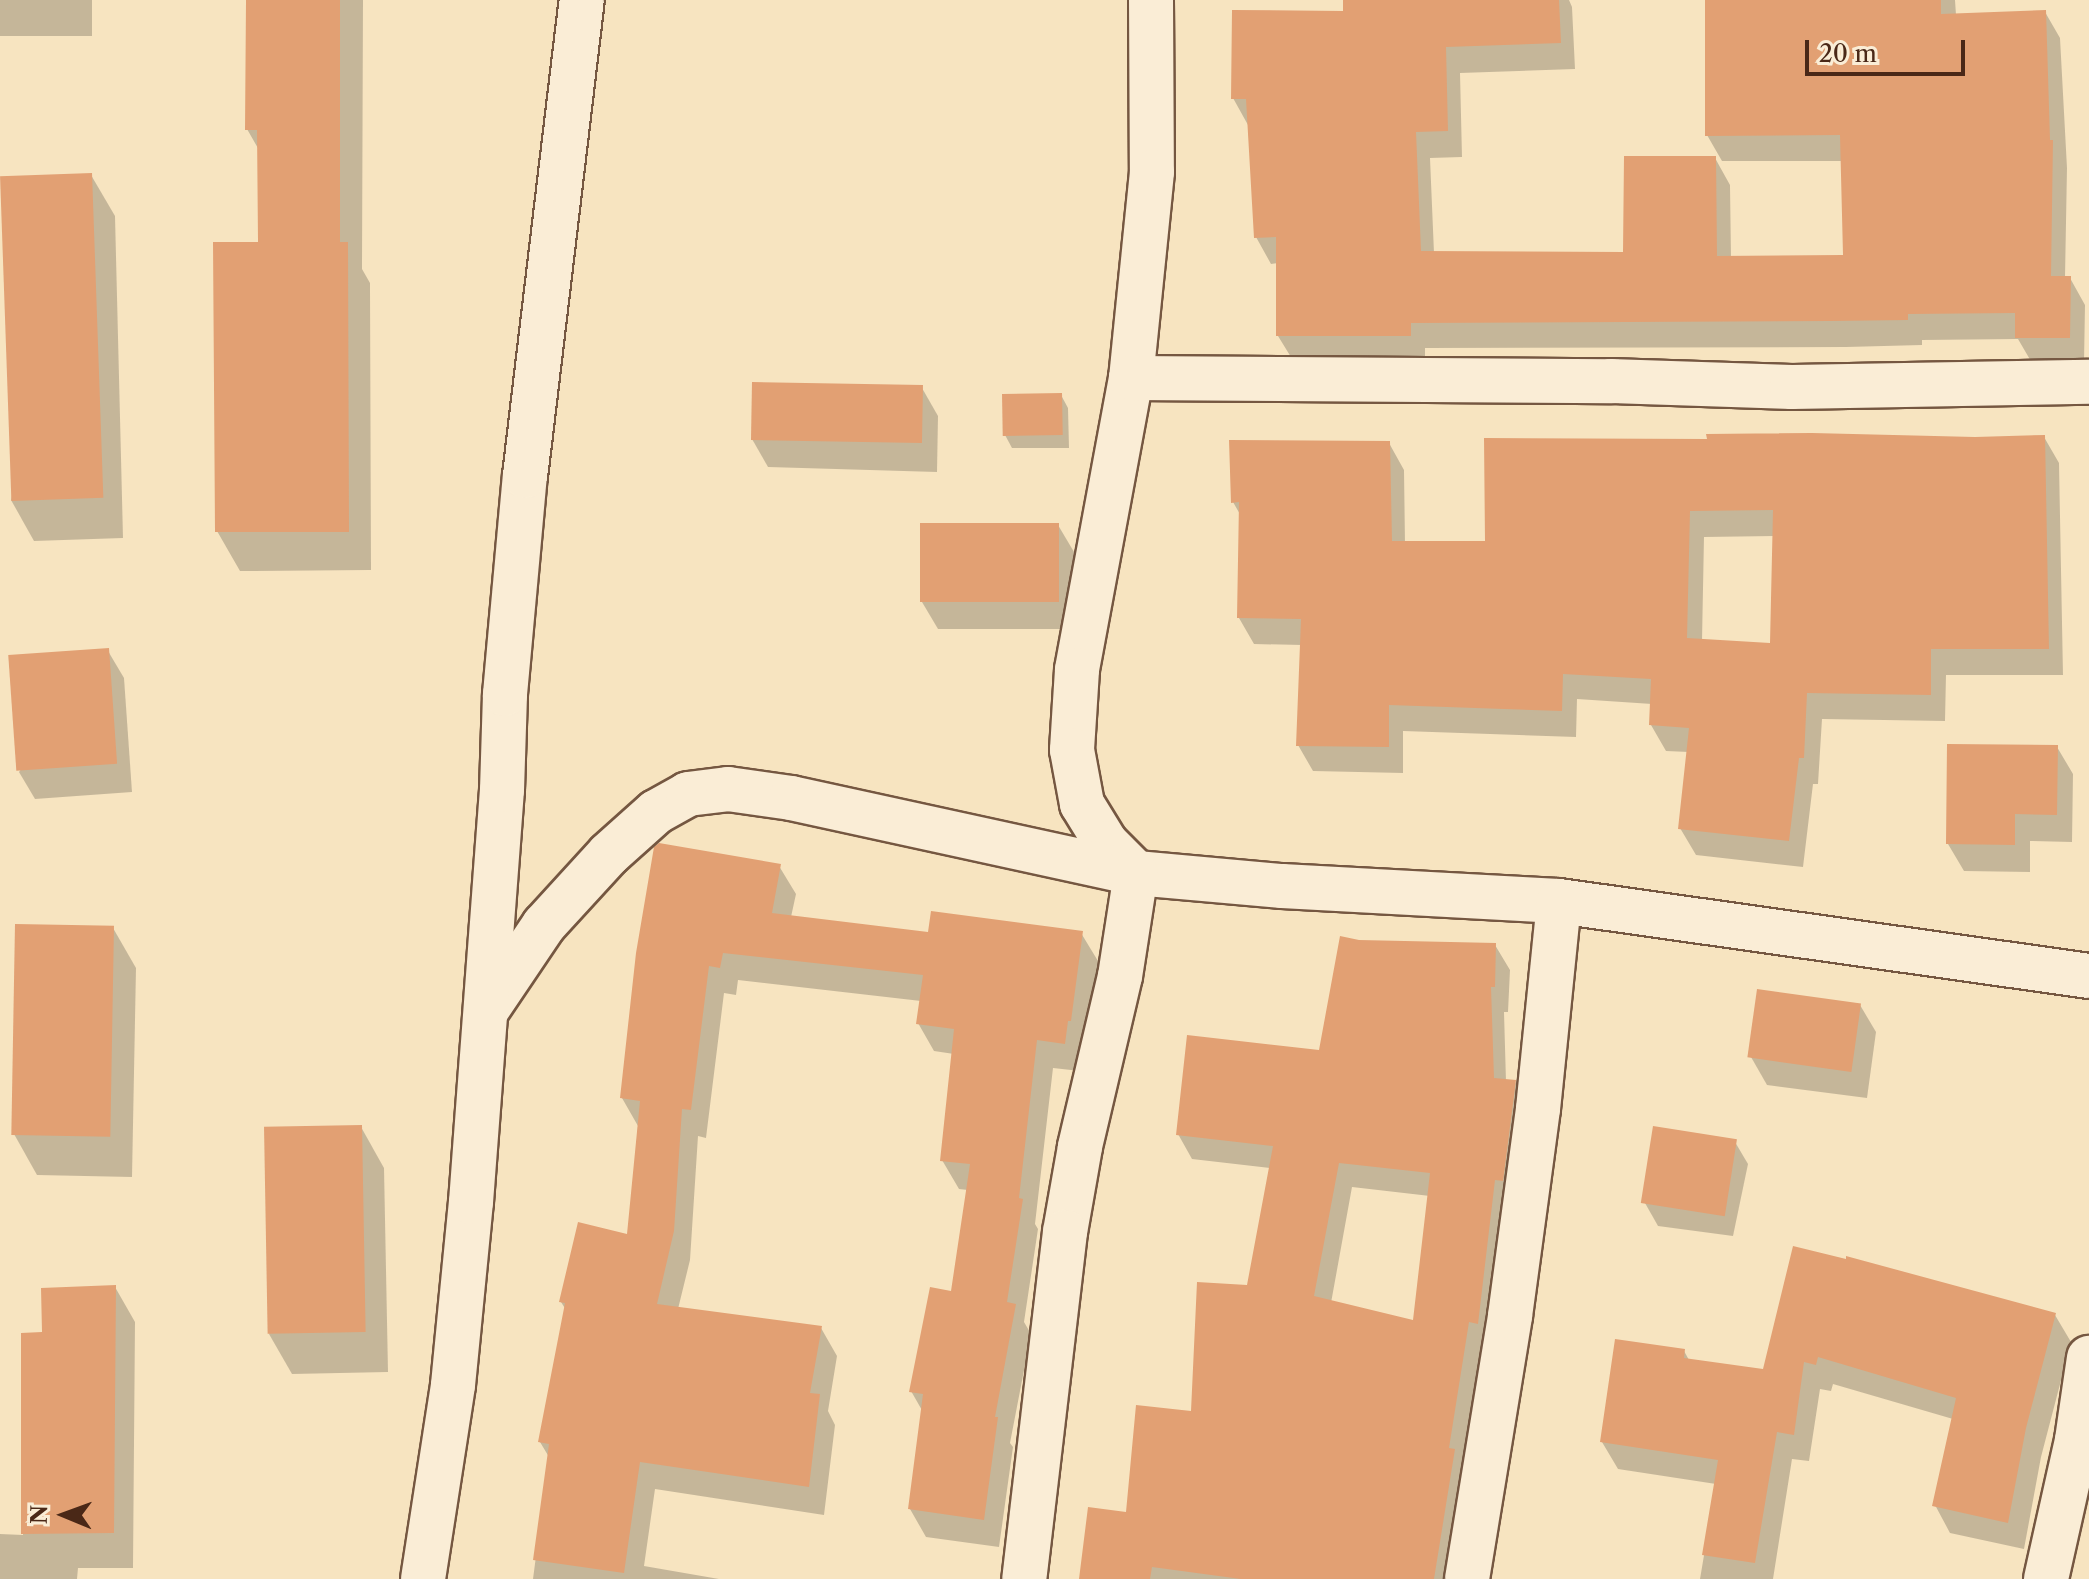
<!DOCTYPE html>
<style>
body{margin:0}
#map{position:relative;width:2089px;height:1579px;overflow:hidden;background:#f7e4c0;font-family:"Libre Caslon Text",serif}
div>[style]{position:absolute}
.shadow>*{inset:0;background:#0003;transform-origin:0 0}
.building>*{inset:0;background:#e2a073;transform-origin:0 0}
.roads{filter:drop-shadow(2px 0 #755741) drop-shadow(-2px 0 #755741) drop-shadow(0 2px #755741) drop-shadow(0 -2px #755741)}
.street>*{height:44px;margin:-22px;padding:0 22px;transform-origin:22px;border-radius:22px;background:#faedd6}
span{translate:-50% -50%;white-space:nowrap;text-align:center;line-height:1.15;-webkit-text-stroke:6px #faedd6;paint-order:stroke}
.north{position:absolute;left:24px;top:1475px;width:80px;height:80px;-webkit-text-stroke:6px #faedd6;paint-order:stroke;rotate:271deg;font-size:22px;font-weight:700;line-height:32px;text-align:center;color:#4a2817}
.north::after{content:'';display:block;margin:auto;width:28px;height:36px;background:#4a2817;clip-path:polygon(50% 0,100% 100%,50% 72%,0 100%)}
.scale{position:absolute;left:1805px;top:40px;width:160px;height:36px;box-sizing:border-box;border:4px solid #4a2817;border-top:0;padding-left:10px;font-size:24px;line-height:28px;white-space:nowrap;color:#4a2817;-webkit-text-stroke:6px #faedd6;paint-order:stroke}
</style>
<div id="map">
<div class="shadow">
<div style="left:0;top:0;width:92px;height:36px"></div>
<div style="clip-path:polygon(248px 0,363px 0,362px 269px,370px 283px,371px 570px,240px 571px,217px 531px,260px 244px,259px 150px,247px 129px)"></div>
<div style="clip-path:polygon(1345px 0,1569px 0,1572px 7px,1575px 69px,1460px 73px,1462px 157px,1430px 158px,1434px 253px,1625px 254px,1715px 158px,1730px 185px,1731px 258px,1845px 257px,1842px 161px,1722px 161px,1707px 135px,1705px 0,1955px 0,1956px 15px,2045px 12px,2060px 38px,2067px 168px,2065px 278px,2070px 278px,2085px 305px,2084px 363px,2032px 363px,2018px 339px,1922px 340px,1922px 345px,1846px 347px,1425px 348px,1425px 362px,1294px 362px,1278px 336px,1278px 263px,1271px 264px,1256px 237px,1248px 125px,1233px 98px,1345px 13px)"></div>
<div style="clip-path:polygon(91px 175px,115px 216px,123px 538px,34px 541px,11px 500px)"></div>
<div style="clip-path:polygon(922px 388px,938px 416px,937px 472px,768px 467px,752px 439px)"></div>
<div style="clip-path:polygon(1061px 395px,1068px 408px,1069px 448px,1012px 448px,1005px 435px)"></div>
<div style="clip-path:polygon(evenodd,2044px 437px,2059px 463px,2063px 675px,1946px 675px,1945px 721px,1822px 719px,1818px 784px,1813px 784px,1803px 867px,1696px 855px,1680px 828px,1689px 752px,1666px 751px,1651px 725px,1652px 704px,1577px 699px,1576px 737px,1403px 731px,1403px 773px,1313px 771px,1298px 745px,1302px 645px,1254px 644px,1239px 618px,1241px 516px,1233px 502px,1389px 443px,1404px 470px,1405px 543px,1487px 543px,1975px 439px,2044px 437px,1775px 536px,1772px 645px,1702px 641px,1704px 537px,1775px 536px)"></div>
<div style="clip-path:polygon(1058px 525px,1074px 552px,1073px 629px,938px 629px,922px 602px)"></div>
<div style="clip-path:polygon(108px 651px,124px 678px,132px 792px,35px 799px,19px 772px)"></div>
<div style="clip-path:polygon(2057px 747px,2073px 774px,2072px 842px,2030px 841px,2030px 872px,1964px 871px,1948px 844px)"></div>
<div style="clip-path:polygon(779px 866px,796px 894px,791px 917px,930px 934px,1081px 933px,1098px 961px,1087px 1049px,1080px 1071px,1053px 1068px,1035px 1224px,1038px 1229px,1024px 1322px,1031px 1334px,1010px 1443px,1013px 1447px,999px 1547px,926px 1537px,910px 1509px,923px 1412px,911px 1391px,953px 1294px,968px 1190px,959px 1189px,942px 1160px,954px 1054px,934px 1051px,918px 1023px,921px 1001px,738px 980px,736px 995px,724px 993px,706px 1138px,698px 1136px,690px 1260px,678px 1309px,821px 1328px,837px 1356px,828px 1411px,835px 1425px,824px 1515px,655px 1489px,644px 1566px,719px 1579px,533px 1579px,549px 1457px,540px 1442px,566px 1310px,561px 1302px,629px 1236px,638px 1126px,622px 1098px,638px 953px)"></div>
<div style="clip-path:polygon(113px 928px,136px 968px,132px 1177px,37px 1175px,14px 1134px)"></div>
<div style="clip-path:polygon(evenodd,1359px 942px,1495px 945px,1510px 970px,1508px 1012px,1504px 1012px,1506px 1081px,1515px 1082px,1529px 1107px,1492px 1348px,1483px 1346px,1463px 1468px,1452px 1579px,1081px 1579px,1193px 1413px,1248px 1287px,1270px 1168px,1192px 1159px,1178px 1134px,1321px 1052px,1359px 942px,1352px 1187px,1430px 1196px,1415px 1323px,1331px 1303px,1352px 1187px)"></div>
<div style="clip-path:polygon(1860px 1005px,1876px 1032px,1867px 1098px,1767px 1085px,1751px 1057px)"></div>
<div style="clip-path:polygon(361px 1127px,384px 1168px,388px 1372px,292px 1374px,269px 1334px)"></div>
<div style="clip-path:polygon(1735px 1142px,1748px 1164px,1733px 1236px,1658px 1226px,1645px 1203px)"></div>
<div style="clip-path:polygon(1795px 1249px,2055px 1315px,2071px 1342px,2041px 1457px,2024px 1549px,1950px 1533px,1935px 1505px,1953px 1419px,1833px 1384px,1831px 1391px,1820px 1389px,1809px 1461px,1792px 1459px,1773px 1579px,1700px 1579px,1716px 1484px,1618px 1469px,1602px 1442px,1684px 1351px,1689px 1360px,1764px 1371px)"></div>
<div style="clip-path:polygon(115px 1287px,135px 1322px,133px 1568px,78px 1568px,77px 1579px,0 1579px,0 1534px,23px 1535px,23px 1335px,44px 1334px)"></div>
</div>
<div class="building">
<div style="clip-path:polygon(246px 0,340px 0,340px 242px,348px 242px,349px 532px,215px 532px,213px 242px,258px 242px,257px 130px,245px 130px)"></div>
<div style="clip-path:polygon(1343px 0,1559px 0,1561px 43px,1446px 47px,1448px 131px,1416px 132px,1421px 251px,1623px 252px,1624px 156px,1716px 156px,1717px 256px,1843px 255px,1840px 135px,1705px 136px,1705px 0,1941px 0,1941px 14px,2046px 10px,2050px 140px,2053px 140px,2051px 276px,2071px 276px,2070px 338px,2015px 338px,2015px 313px,1908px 314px,1908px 320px,1830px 321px,1411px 323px,1411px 336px,1276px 336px,1276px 237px,1254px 238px,1246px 99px,1231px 99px,1232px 10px,1343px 11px)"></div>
<div style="left:92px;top:173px;width:325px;height:92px;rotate:88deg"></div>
<div style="left:752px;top:382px;width:171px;height:58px;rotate:1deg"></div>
<div style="left:1062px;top:393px;width:42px;height:60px;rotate:89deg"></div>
<div style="clip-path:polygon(evenodd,1812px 433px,1975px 437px,2045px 435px,2049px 649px,1931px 649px,1931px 695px,1807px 693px,1804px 758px,1799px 758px,1789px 841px,1678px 829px,1689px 728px,1649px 725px,1651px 679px,1563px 674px,1562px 711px,1389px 705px,1389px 747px,1296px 746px,1301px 619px,1237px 618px,1239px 502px,1231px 503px,1229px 440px,1390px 441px,1392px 541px,1485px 541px,1484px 438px,1707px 439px,1706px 434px,1812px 433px,1773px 510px,1770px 643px,1687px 638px,1690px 511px,1773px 510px)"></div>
<div style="left:920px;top:523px;width:139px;height:79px"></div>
<div style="left:109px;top:648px;width:116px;height:101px;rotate:86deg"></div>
<div style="clip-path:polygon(1947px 744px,2058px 745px,2057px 815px,2015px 814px,2015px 845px,1946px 844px)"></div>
<div style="clip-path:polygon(659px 843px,781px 864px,772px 913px,928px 932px,931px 911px,1083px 931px,1071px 1021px,1068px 1021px,1065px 1044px,1037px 1040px,1019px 1198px,1023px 1199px,1007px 1302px,1016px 1304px,995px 1417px,998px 1417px,984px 1520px,908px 1509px,923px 1394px,909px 1392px,930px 1287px,951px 1291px,970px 1164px,940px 1161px,954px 1029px,916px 1024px,923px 975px,723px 953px,720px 968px,709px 966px,691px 1110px,682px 1109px,674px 1231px,657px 1304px,822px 1326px,810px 1393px,820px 1394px,809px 1487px,640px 1462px,624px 1573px,533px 1560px,549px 1444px,538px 1442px,565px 1303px,559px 1302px,578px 1222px,627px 1234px,640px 1101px,620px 1098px,636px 953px,654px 847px)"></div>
<div style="left:15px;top:924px;width:99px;height:211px;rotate:1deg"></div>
<div style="clip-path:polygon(evenodd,1340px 936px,1359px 940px,1496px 943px,1495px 987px,1491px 987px,1494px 1078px,1516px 1080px,1503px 1181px,1495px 1180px,1478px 1324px,1469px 1322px,1449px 1448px,1455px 1449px,1434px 1579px,1241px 1579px,1152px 1567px,1150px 1579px,1079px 1579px,1088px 1507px,1126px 1512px,1136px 1405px,1191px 1411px,1197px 1282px,1247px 1285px,1273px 1146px,1176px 1135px,1187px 1035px,1319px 1050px,1340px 936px,1339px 1163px,1430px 1173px,1413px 1320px,1314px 1296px,1339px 1163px)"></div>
<div style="left:1757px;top:989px;width:105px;height:69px;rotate:8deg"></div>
<div style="left:362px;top:1125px;width:207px;height:98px;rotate:89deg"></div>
<div style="left:1653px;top:1126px;width:85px;height:78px;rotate:9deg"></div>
<div style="clip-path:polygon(1793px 1246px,1846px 1259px,1846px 1256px,2056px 1313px,2026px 1428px,2008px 1523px,1932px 1506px,1956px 1398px,1818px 1357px,1816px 1365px,1804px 1362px,1794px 1435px,1777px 1432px,1755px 1563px,1702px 1555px,1718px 1460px,1600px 1442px,1615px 1339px,1685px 1349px,1684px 1358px,1763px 1369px)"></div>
<div style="clip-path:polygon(116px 1285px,114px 1533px,21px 1534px,21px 1333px,42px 1332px,41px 1288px)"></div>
</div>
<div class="roads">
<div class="street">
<div style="left:1151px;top:0;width:172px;rotate:89.7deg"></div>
<div style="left:1152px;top:172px;width:207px;rotate:95.8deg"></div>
<div style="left:1131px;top:378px;width:297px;rotate:100.5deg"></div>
<div style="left:1077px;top:670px;width:80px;rotate:93.6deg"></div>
<div style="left:1072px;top:750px;width:55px;rotate:79.5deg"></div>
<div style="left:1082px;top:804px;width:46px;rotate:58.4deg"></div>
<div style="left:1106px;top:843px;width:42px;rotate:45deg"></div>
<div style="left:1136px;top:873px;width:147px;rotate:5.1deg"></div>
<div style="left:1282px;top:886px;width:277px;rotate:3.1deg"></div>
<div style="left:1559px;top:901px;width:535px;rotate:8.05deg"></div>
<div style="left:1131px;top:378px;width:480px;rotate:0.4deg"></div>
<div style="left:1611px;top:381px;width:181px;rotate:1.9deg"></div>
<div style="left:1792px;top:387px;width:297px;rotate:-1deg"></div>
<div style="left:486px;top:1011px;width:104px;rotate:-56deg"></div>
<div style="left:544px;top:925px;width:96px;rotate:-47.5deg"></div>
<div style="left:609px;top:854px;width:63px;rotate:-41.8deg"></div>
<div style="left:656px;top:812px;width:37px;rotate:-29deg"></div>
<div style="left:688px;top:794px;width:40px;rotate:-7.1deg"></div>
<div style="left:728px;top:789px;width:64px;rotate:8.1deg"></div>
<div style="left:791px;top:798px;width:353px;rotate:12.3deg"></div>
<div style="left:1136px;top:873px;width:104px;rotate:98.8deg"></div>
<div style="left:1120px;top:976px;width:176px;rotate:103.2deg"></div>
<div style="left:1080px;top:1147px;width:86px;rotate:100deg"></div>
<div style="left:1065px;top:1232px;width:349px;rotate:96.7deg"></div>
<div style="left:423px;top:1579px;width:196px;rotate:-81.2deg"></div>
<div style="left:453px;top:1385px;width:184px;rotate:-84.4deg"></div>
<div style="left:471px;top:1202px;width:413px;rotate:-85.7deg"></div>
<div style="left:502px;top:790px;width:96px;rotate:-88.2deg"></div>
<div style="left:505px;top:694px;width:219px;rotate:-84.8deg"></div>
<div style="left:525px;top:476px;width:479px;rotate:-83.2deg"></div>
<div style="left:1467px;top:1579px;width:266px;rotate:-80.7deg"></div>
<div style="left:1510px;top:1316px;width:209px;rotate:-82.3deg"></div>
<div style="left:1538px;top:1109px;width:209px;rotate:-84.2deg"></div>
<div style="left:2046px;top:1579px;width:142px;rotate:-77.4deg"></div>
<div style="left:2077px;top:1440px;width:83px;rotate:-81.7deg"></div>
</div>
</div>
<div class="north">N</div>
<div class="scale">20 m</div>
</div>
